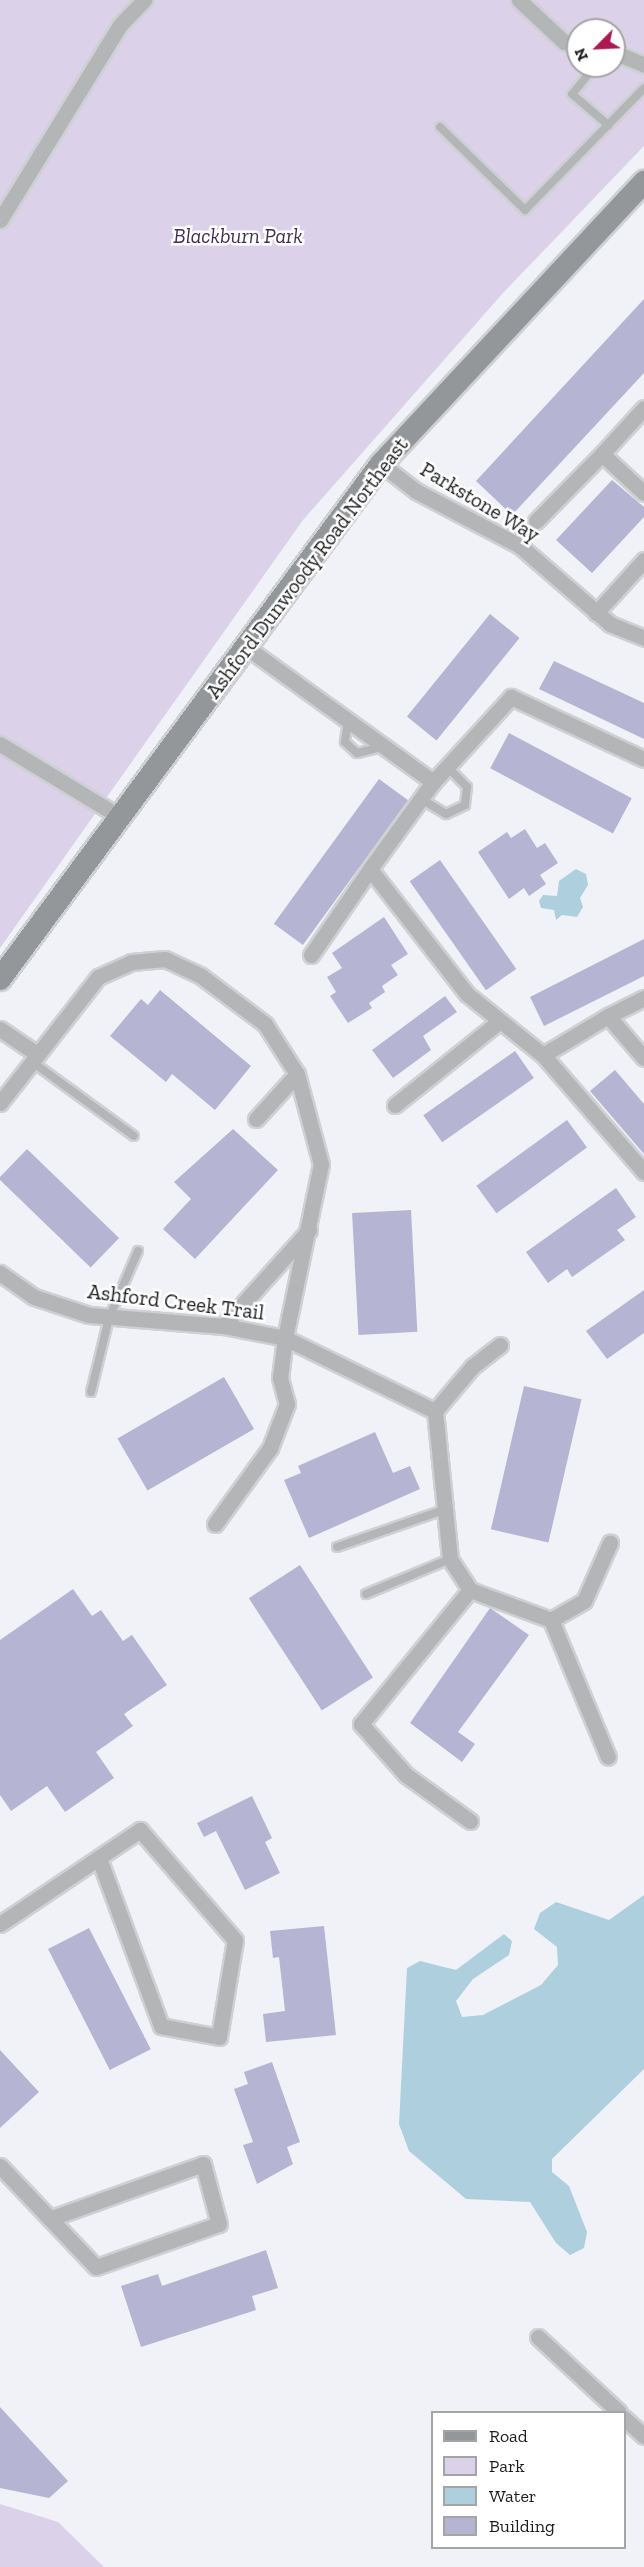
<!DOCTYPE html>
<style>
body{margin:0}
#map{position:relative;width:644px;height:2567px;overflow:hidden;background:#f0f2f7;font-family:"Zilla Slab",serif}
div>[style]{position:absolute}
.green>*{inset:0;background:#dbd1e8}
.water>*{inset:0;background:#adcfde}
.building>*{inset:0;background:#b5b5d3;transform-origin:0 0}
.roads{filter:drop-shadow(2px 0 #ced0d4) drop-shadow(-2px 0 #ced0d4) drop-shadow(0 2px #ced0d4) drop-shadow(0 -2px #ced0d4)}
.service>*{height:8px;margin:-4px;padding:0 4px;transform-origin:4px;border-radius:4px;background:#b3b5b6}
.minor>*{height:15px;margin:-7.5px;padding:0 7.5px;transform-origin:7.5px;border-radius:7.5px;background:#b3b5b6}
.secondary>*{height:22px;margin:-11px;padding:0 11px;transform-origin:11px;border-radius:11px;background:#949799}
span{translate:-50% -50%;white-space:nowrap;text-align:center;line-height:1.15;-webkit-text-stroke:5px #fff;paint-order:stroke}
.park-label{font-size:21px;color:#412d55;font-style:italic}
.street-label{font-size:21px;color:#1d1d1f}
.legend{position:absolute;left:431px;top:2411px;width:195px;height:138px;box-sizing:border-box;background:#fff;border:2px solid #a5a5a5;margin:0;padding:8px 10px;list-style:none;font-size:18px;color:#1d1d1f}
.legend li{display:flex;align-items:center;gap:12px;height:30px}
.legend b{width:30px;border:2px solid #a5a5a5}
.north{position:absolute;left:566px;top:18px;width:60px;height:60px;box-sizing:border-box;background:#fff;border:2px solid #a5a5a5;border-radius:50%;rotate:246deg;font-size:16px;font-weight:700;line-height:24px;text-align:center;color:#1d1d1f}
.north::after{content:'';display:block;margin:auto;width:21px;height:27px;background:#ab1950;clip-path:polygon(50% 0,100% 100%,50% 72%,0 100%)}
</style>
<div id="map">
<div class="green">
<div style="clip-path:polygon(evenodd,0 0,644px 0,644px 146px,503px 293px,303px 520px,0 948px,0 0,578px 30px,614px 30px,614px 66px,578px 66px,578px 30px)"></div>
<div style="clip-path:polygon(0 2504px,58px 2522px,104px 2567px,0 2567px)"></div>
</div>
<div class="water">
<div style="clip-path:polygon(576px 869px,586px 874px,588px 885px,580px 898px,583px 907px,577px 917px,562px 915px,556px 920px,554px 910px,541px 908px,539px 901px,543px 895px,557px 896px,559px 881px)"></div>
<div style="clip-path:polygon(644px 1895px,644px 2069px,552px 2159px,552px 2172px,569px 2186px,587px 2232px,584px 2248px,570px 2255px,556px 2243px,530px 2202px,466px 2199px,409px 2151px,399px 2124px,407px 1968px,420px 1961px,456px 1970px,504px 1934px,512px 1941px,509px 1955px,473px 1979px,456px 2001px,462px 2017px,483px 2015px,541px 1985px,558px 1965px,557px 1947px,534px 1929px,540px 1913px,556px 1902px,609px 1920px)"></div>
</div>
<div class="building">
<div style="clip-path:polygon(644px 299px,644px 373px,512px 515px,476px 481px)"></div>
<div style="clip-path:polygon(612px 480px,644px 507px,644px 517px,592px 573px,556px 540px)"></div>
<div style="left:490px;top:614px;width:38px;height:132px;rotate:39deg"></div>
<div style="clip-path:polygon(554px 661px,644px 703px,644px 739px,539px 689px)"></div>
<div style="left:509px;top:733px;width:139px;height:40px;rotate:28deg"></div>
<div style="left:379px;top:779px;width:36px;height:179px;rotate:36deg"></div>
<div style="clip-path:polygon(525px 829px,537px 848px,545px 843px,558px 863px,540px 875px,546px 884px,529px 896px,524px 888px,509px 899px,478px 852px,507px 832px,511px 838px)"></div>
<div style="left:440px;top:860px;width:133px;height:37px;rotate:55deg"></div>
<div style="clip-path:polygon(384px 917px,408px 954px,391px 965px,398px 975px,382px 986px,385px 992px,369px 1003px,372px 1008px,348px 1023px,330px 996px,336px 992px,327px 977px,342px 968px,332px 953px)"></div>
<div style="clip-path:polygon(644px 939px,644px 976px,544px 1026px,530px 997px)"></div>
<div style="clip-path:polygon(160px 990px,251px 1066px,215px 1110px,172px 1074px,166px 1082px,110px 1036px,141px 999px,148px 1005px)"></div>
<div style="clip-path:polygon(445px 996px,457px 1012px,423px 1036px,431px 1050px,393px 1078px,372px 1050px)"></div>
<div style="left:515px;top:1051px;width:33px;height:112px;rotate:55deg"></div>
<div style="clip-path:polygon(615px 1070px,644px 1104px,644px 1154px,590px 1091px)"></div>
<div style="left:567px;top:1120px;width:34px;height:112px;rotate:54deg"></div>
<div style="clip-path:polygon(233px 1129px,278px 1170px,195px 1259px,163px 1229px,191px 1199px,174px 1182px)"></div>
<div style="left:27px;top:1149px;width:128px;height:41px;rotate:44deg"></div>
<div style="clip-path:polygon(616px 1188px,636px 1217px,617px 1230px,625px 1240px,572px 1277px,567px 1269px,548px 1283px,526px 1252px)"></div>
<div style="left:411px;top:1210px;width:122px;height:59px;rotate:87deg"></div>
<div style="clip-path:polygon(644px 1290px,644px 1333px,607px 1359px,586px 1331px)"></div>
<div style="left:224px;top:1377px;width:60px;height:123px;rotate:60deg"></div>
<div style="left:524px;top:1386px;width:59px;height:147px;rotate:13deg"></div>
<div style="clip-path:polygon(375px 1432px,393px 1473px,410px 1466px,420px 1489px,309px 1538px,284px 1480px,301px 1473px,298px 1466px)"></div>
<div style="left:300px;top:1565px;width:134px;height:61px;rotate:57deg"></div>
<div style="clip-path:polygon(73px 1589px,92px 1616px,101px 1610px,123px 1641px,132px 1635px,167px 1685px,124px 1714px,133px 1726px,96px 1752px,114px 1778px,65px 1812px,47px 1786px,11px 1811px,0 1795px,0 1640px)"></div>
<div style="clip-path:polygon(490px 1608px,529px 1635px,458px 1732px,475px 1744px,462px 1762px,410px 1723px)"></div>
<div style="clip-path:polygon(252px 1796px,272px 1838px,265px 1842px,280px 1873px,245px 1890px,216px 1831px,204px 1837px,197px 1823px)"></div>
<div style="clip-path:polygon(324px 1926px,336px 2035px,266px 2042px,263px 2014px,285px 2011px,279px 1957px,273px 1958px,270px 1931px)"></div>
<div style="left:89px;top:1928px;width:136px;height:46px;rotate:63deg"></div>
<div style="clip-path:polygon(0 2050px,39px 2092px,0 2128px)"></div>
<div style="clip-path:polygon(272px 2062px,300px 2142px,287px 2147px,293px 2164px,257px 2184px,243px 2145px,253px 2142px,234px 2089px,248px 2084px,244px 2072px)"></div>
<div style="clip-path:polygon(266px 2250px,278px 2288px,252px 2296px,256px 2310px,141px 2347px,121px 2286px,158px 2274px,162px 2286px)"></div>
<div style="clip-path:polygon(0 2407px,68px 2481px,49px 2498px,0 2488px)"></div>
</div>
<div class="roads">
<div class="service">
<div style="left:595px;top:66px;width:36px;rotate:129deg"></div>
<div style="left:572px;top:94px;width:48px;rotate:40.7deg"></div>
<div style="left:440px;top:127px;width:119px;rotate:44.3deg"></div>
<div style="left:525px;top:210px;width:170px;rotate:-45.7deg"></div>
<div style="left:348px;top:722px;width:20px;rotate:99deg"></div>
<div style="left:345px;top:742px;width:16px;rotate:43deg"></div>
<div style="left:357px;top:753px;width:28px;rotate:-13deg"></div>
<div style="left:421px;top:799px;width:29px;rotate:31deg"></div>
<div style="left:446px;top:814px;width:21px;rotate:-25deg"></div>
<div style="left:465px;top:805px;width:18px;rotate:-84deg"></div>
<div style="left:467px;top:787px;width:28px;rotate:-134deg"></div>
<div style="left:31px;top:1061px;width:127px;rotate:36.1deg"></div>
<div style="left:91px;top:1392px;width:76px;rotate:-76.3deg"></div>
<div style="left:109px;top:1318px;width:73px;rotate:-66.6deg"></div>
<div style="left:337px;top:1547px;width:112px;rotate:-19.2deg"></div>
<div style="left:366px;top:1594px;width:91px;rotate:-22.6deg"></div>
</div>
<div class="minor">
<div style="left:519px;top:0;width:62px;rotate:43deg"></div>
<div style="left:564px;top:42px;width:14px;rotate:12deg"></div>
<div style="left:614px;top:52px;width:33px;rotate:23deg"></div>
<div style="left:0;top:220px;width:229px;rotate:-58.4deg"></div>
<div style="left:120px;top:25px;width:35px;rotate:-46deg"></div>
<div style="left:644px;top:408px;width:62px;rotate:132.4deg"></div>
<div style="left:602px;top:454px;width:57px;rotate:42.9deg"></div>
<div style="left:381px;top:464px;width:44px;rotate:37.6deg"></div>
<div style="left:416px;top:491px;width:118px;rotate:27.9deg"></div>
<div style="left:520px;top:546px;width:119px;rotate:40.9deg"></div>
<div style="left:610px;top:624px;width:37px;rotate:22deg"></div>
<div style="left:536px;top:521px;width:94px;rotate:-45.4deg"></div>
<div style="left:596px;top:613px;width:72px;rotate:-47.8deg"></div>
<div style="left:246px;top:647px;width:231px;rotate:35.8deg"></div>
<div style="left:0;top:744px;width:140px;rotate:31.3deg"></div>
<div style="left:644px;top:759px;width:147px;rotate:-155deg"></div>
<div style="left:511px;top:697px;width:115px;rotate:132.5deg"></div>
<div style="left:433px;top:782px;width:107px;rotate:125.9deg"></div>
<div style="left:370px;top:869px;width:158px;rotate:52.2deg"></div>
<div style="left:467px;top:994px;width:97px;rotate:38.8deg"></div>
<div style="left:543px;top:1055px;width:155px;rotate:49.2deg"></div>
<div style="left:311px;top:955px;width:104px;rotate:-55.5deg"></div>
<div style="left:644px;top:998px;width:40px;rotate:153.4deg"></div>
<div style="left:608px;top:1016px;width:55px;rotate:49.4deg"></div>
<div style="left:0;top:1029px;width:45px;rotate:34deg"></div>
<div style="left:543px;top:1055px;width:76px;rotate:-31deg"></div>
<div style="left:0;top:1103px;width:160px;rotate:-52.1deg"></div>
<div style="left:98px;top:977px;width:36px;rotate:-24deg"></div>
<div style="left:131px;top:962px;width:34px;rotate:-5deg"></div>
<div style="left:165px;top:959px;width:40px;rotate:25deg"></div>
<div style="left:201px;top:976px;width:80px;rotate:36.9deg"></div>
<div style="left:265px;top:1024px;width:59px;rotate:57.4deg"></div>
<div style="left:297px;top:1074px;width:93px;rotate:75.1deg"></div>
<div style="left:321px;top:1164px;width:178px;rotate:101.7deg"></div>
<div style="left:285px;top:1338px;width:63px;rotate:-169deg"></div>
<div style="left:223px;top:1326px;width:134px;rotate:-175.3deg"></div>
<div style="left:89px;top:1315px;width:58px;rotate:-161.9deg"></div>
<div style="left:34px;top:1297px;width:42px;rotate:-144.8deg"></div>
<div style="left:395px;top:1105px;width:134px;rotate:-38.7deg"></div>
<div style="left:256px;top:1119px;width:61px;rotate:-47.7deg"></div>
<div style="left:223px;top:1326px;width:129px;rotate:-48.1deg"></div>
<div style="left:500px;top:1345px;width:36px;rotate:142deg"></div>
<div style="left:472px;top:1367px;width:57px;rotate:130.1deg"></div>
<div style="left:435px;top:1411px;width:149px;rotate:84.2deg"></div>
<div style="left:450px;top:1559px;width:37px;rotate:57deg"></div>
<div style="left:470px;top:1590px;width:86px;rotate:20.3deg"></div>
<div style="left:551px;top:1620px;width:38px;rotate:-30deg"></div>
<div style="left:584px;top:1601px;width:64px;rotate:-65.9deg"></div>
<div style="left:215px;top:1524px;width:94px;rotate:-54.1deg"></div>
<div style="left:270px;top:1448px;width:47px;rotate:-68.9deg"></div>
<div style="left:287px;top:1404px;width:27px;rotate:-105deg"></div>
<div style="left:280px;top:1378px;width:40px;rotate:-82.9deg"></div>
<div style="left:285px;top:1338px;width:167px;rotate:26deg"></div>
<div style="left:551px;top:1620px;width:148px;rotate:67.4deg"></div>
<div style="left:470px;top:1821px;width:79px;rotate:-144.3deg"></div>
<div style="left:406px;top:1775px;width:68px;rotate:-131.4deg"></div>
<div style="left:361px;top:1724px;width:173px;rotate:-50.9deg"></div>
<div style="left:0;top:1924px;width:169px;rotate:-33.9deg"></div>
<div style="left:140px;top:1830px;width:145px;rotate:49.2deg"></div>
<div style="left:235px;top:1940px;width:98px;rotate:99.4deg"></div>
<div style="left:219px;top:2037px;width:59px;rotate:-169.3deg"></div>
<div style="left:161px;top:2026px;width:179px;rotate:-110.3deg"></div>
<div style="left:0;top:2166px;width:139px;rotate:46.5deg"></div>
<div style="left:96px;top:2267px;width:130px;rotate:-19.3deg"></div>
<div style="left:219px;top:2224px;width:62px;rotate:-104.9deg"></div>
<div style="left:203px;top:2164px;width:161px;rotate:160.4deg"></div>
<div style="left:538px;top:2337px;width:110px;rotate:42.8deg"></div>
<div style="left:624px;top:2418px;width:27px;rotate:42deg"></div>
</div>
<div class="secondary">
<div style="left:0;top:979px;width:641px;rotate:-53.51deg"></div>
<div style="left:381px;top:464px;width:386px;rotate:-47deg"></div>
</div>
</div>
<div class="park-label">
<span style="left:238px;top:236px">Blackburn Park</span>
</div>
<div class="street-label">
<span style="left:480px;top:502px;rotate:31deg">Parkstone Way</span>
<span style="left:307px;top:568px;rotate:-53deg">Ashford Dunwoody Road Northeast</span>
<span style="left:176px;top:1302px;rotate:7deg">Ashford Creek Trail</span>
</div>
<ul class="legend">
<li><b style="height:8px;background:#949799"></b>Road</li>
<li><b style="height:16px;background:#dbd1e8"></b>Park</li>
<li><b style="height:16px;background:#adcfde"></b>Water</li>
<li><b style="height:16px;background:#b5b5d3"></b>Building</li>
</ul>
<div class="north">N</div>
</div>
